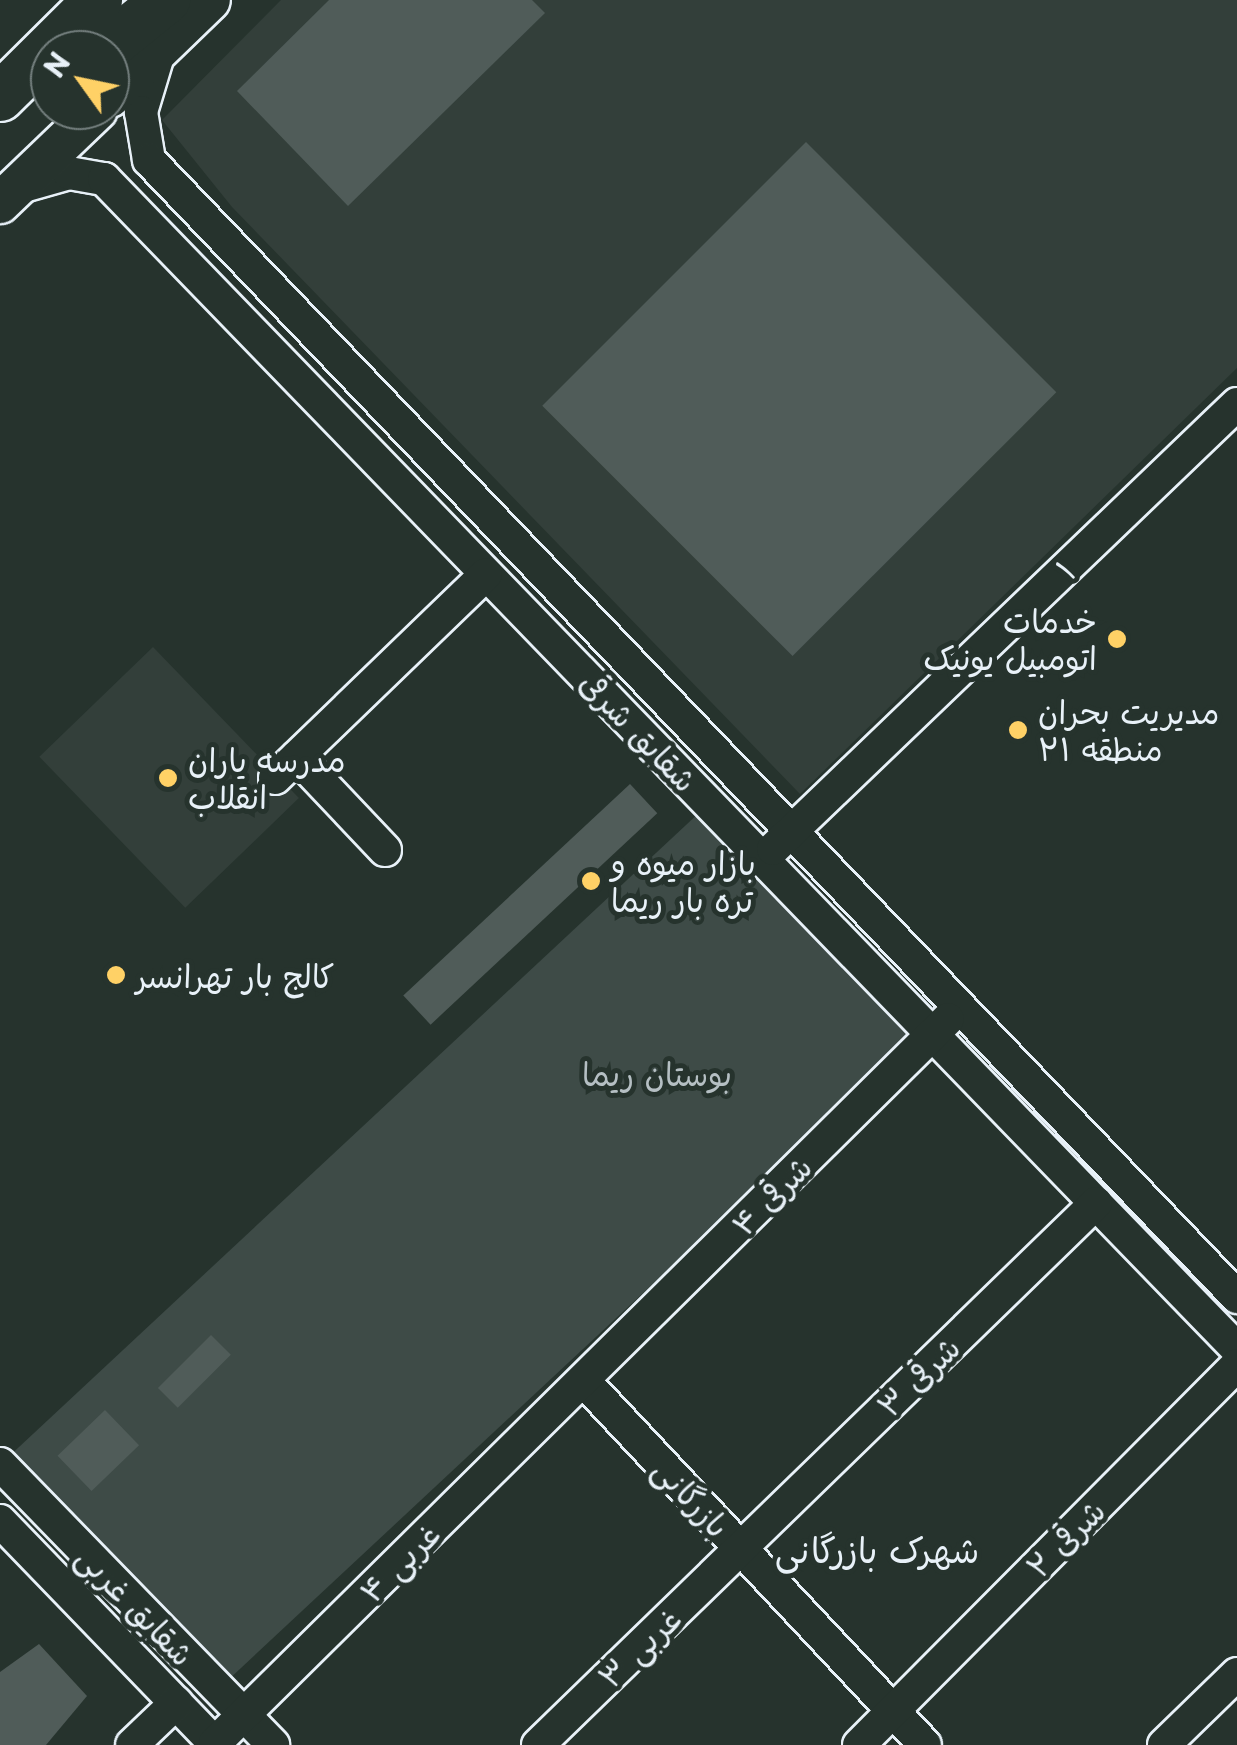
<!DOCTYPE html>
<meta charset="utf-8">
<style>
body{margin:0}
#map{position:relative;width:1237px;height:1745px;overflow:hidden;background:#26332d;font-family:"Playpen Sans","Playpen Sans Arabic",sans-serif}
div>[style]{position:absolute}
.built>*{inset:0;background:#333f3a;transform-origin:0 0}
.green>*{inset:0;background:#3e4b47;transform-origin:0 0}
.building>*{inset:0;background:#505c59;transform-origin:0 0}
.roads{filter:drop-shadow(2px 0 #e8f1f8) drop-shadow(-2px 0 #e8f1f8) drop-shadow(0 2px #e8f1f8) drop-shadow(0 -2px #e8f1f8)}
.minor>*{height:32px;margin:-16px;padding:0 16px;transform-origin:16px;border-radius:16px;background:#26332d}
.major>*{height:40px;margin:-20px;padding:0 20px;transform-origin:20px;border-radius:20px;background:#26332d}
.highway>*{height:48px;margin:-24px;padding:0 24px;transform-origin:24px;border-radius:24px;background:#26332d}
.dots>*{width:28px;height:28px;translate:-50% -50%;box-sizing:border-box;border:5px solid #26332d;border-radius:50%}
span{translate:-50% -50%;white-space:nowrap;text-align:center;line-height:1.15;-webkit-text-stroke:10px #26332d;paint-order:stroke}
.street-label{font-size:32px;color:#e8f1f8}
.poi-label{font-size:32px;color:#e8f1f8}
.right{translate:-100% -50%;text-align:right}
.left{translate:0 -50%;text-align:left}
.park-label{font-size:32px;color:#b5bfc3}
.neighbourhood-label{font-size:35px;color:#e8f1f8}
.north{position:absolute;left:30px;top:30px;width:100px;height:100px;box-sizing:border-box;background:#26332d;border:2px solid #747f7e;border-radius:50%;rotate:303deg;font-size:28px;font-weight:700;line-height:40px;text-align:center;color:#e8f1f8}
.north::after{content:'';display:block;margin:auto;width:35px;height:45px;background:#ffd166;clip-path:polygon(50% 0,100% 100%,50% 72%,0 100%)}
</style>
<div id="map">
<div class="built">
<div style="clip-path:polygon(281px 0,1237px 0,1237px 368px,800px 794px,232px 207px,162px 120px)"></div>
<div style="left:153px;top:647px;width:210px;height:158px;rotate:46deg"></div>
</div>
<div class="green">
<div style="left:701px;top:811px;width:313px;height:963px;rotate:47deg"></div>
</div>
<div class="building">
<div style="clip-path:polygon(329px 0,532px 0,545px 13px,348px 206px,237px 91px)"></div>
<div style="left:806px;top:142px;width:354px;height:373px;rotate:45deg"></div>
<div style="left:630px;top:784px;width:40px;height:310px;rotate:47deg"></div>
<div style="left:211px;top:1335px;width:28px;height:75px;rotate:45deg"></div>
<div style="left:105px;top:1410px;width:49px;height:66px;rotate:46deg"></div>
<div style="clip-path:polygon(39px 1644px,87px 1696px,46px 1745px,0 1745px,0 1672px)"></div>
</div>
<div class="roads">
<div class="minor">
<div style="left:160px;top:49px;width:66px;rotate:106.8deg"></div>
<div style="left:141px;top:112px;width:49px;rotate:80.5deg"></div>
<div style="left:149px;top:160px;width:1574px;rotate:46.26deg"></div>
<div style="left:16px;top:188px;width:55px;rotate:-15.8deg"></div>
<div style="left:69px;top:173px;width:36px;rotate:10deg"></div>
<div style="left:104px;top:179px;width:1629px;rotate:45.92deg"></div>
<div style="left:297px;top:757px;width:128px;rotate:46.6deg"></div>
<div style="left:275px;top:778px;width:293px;rotate:-44deg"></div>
<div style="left:773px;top:849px;width:643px;rotate:-43.8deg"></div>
<div style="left:583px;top:1380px;width:500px;rotate:46.86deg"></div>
<div style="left:0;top:1464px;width:392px;rotate:45.8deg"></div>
<div style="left:0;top:1521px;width:311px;rotate:46deg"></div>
<div style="left:215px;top:1743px;width:1030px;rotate:-44.65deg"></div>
<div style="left:132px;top:1745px;width:61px;rotate:-43.7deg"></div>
<div style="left:538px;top:1745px;width:778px;rotate:-44.17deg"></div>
<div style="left:859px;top:1745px;width:536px;rotate:-45.15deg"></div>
<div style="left:1164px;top:1745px;width:102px;rotate:-44.2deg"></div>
</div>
<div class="major">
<div style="left:110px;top:97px;width:139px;rotate:-44.1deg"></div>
<div style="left:0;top:203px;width:134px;rotate:-43.8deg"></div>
</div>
<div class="highway">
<div style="left:104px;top:50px;width:80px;rotate:-38.9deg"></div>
<div style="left:0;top:97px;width:138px;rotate:-44.7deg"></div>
</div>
</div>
<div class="dots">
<div style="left:1117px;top:639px;background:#ffd166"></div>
<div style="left:1018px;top:730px;background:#ffd166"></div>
<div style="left:168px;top:778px;background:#ffd166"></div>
<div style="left:591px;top:881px;background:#ffd166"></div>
<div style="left:116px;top:975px;background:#ffd166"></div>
</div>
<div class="street-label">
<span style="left:1065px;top:569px;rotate:-44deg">۱</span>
<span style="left:639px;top:731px;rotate:46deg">شقایق شرقی</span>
<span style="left:771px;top:1195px;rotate:-45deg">۴ شرقی</span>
<span style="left:918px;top:1376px;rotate:-44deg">۳ شرقی</span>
<span style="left:692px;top:1497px;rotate:47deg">بازرگانی</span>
<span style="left:1065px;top:1538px;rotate:-45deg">۲ شرقی</span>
<span style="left:399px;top:1562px;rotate:-45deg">۴ غربی</span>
<span style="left:136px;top:1605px;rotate:46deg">شقایق غربی</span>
<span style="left:639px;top:1647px;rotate:-44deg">۳ غربی</span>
</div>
<div class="poi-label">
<span class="right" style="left:1097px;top:639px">خدمات<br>اتومبیل یونیک</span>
<span class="left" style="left:1038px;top:730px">مدیریت بحران<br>منطقه ۲۱</span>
<span class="left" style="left:188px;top:778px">مدرسه یاران<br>انقلاب</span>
<span class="left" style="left:611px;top:881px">بازار میوه و<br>تره بار ریما</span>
<span class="left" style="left:136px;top:975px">کالج بار تهرانسر</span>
</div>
<div class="park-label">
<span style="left:657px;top:1073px">بوستان ریما</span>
</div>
<div class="neighbourhood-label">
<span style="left:877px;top:1549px">شهرک بازرگانی</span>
</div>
<div class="north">N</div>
</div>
